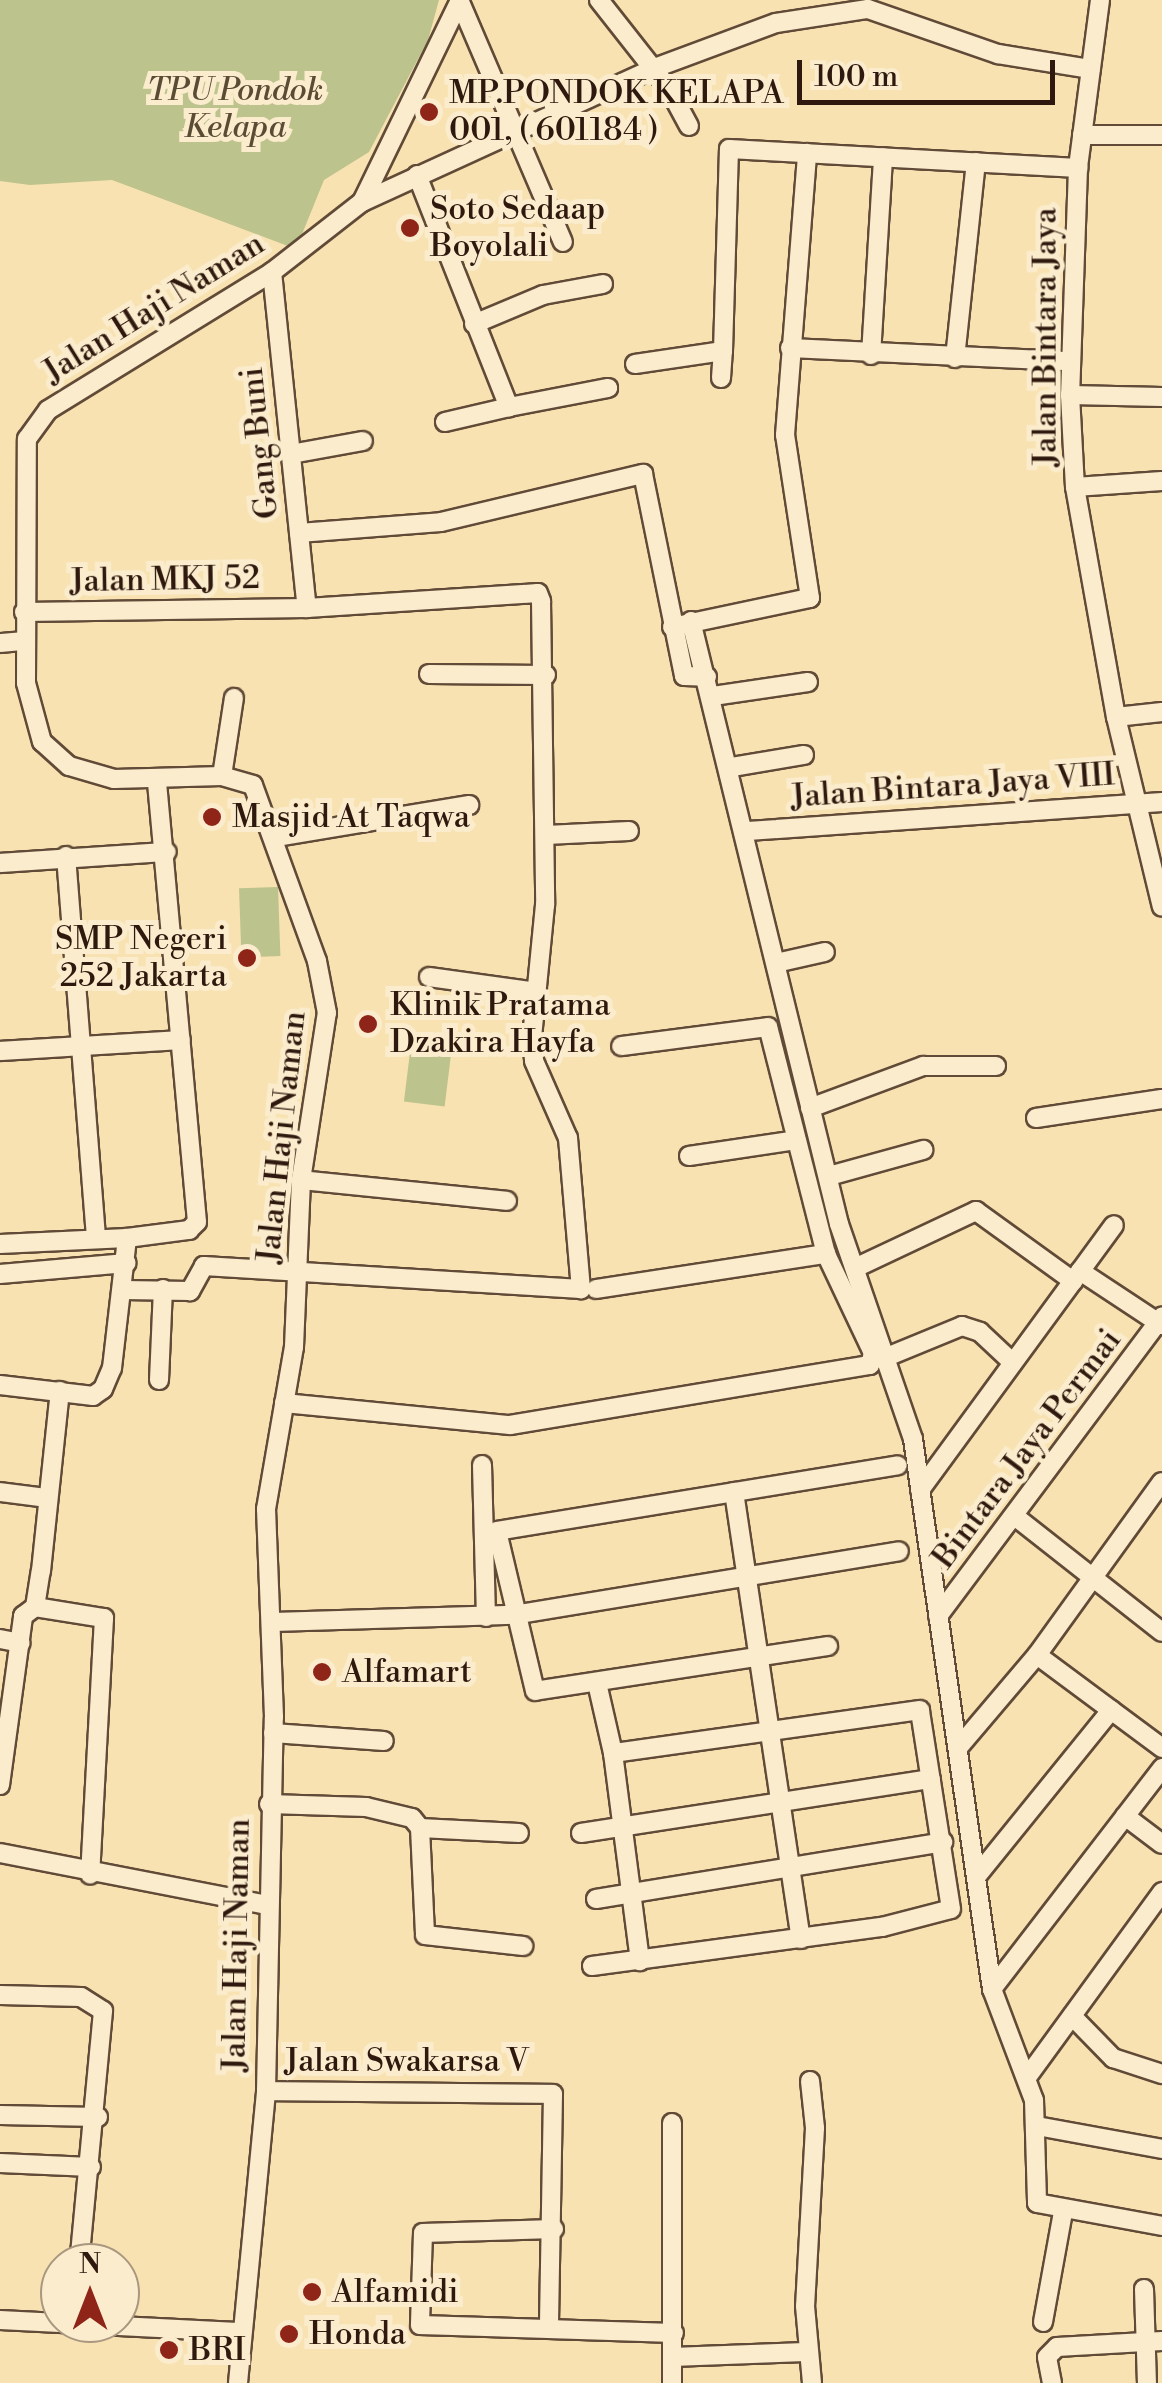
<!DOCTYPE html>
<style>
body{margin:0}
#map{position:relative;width:1162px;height:2383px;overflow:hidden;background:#f8e2b1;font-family:"Libre Bodoni",serif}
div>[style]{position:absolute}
.green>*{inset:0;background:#bdc38c;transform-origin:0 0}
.roads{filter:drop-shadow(2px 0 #614a37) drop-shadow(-2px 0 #614a37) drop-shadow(0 2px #614a37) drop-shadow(0 -2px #614a37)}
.minor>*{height:18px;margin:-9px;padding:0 9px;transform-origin:9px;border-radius:9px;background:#faeccc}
.dots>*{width:28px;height:28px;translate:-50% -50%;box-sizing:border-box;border:5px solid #faeccc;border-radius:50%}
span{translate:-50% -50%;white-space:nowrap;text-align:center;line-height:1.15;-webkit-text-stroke:10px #faeccc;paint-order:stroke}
.park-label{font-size:32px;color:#5a4b34;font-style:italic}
.poi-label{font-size:32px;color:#2f180e}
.left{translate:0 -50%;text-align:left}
.right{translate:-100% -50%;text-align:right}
.street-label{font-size:32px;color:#2f180e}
.north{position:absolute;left:40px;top:2243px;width:100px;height:100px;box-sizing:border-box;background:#faeccc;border:2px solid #a99780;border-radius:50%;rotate:0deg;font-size:28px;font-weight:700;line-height:40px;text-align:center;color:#2f180e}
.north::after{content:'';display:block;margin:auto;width:35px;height:45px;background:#8f2418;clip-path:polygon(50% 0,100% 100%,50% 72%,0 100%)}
.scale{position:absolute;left:797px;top:60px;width:258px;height:45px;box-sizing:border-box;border:5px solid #2f180e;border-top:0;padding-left:12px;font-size:30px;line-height:35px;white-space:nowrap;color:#2f180e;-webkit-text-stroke:8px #faeccc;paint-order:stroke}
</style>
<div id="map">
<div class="green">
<div style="clip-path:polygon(0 0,439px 0,428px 40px,369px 152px,324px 180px,296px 249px,112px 180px,30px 185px,0 181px)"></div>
<div style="left:278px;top:887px;width:69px;height:39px;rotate:88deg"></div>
<div style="left:411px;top:1044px;width:41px;height:58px;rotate:7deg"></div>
</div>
<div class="roads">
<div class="minor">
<div style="left:599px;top:0;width:113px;rotate:51.8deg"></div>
<div style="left:669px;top:89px;width:42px;rotate:61.6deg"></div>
<div style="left:1100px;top:0;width:169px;rotate:97.5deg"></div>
<div style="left:1078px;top:168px;width:227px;rotate:92deg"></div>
<div style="left:1070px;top:395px;width:92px;rotate:86.9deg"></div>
<div style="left:1075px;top:487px;width:234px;rotate:79.9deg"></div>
<div style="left:1116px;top:717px;width:195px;rotate:76.4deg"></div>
<div style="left:460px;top:2px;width:261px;rotate:66.8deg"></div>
<div style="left:1082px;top:135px;width:80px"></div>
<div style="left:417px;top:175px;width:250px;rotate:68.4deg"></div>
<div style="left:509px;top:407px;width:101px;rotate:-10.9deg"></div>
<div style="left:362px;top:202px;width:225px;rotate:-64.1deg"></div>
<div style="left:272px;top:272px;width:338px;rotate:84.1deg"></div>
<div style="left:474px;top:324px;width:75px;rotate:-22.8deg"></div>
<div style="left:543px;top:295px;width:61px;rotate:-10.4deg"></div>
<div style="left:790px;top:348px;width:280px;rotate:2.7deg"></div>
<div style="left:871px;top:355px;width:198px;rotate:-86.5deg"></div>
<div style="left:955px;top:358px;width:197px;rotate:-83.9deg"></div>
<div style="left:635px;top:364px;width:89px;rotate:-8.4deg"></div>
<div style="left:723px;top:351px;width:202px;rotate:-88.3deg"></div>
<div style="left:729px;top:149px;width:350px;rotate:3.1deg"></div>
<div style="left:721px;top:378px;width:27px;rotate:-86deg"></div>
<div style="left:1070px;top:395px;width:92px;rotate:1.2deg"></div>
<div style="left:445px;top:422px;width:66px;rotate:-13.2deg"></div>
<div style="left:291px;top:454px;width:73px;rotate:-10.2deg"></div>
<div style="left:1075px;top:487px;width:87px;rotate:-3.9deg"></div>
<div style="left:299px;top:533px;width:142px;rotate:-4.4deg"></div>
<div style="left:441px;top:522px;width:208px;rotate:-13.4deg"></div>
<div style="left:643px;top:474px;width:206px;rotate:78.5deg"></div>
<div style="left:684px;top:676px;width:23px;rotate:2deg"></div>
<div style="left:24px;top:612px;width:283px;rotate:-0.8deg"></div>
<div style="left:307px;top:608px;width:231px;rotate:-3.7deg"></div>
<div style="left:538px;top:593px;width:9px;rotate:69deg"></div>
<div style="left:541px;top:601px;width:304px;rotate:89.2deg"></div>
<div style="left:545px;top:905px;width:133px;rotate:95.6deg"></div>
<div style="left:532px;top:1037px;width:24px;rotate:85deg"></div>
<div style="left:534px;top:1061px;width:84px;rotate:66.2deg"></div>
<div style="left:568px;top:1138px;width:152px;rotate:85.1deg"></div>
<div style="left:581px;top:1289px;width:378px;rotate:-176.5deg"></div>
<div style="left:204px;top:1266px;width:29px;rotate:119deg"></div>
<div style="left:190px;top:1291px;width:67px;rotate:-179.1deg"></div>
<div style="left:691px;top:621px;width:621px;rotate:76.21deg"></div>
<div style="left:839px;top:1224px;width:227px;rotate:71deg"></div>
<div style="left:913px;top:1439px;width:556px;rotate:81.83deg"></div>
<div style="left:992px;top:1989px;width:119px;rotate:69.3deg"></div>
<div style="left:1034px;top:2100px;width:103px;rotate:88.3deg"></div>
<div style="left:1037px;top:2203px;width:127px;rotate:10.4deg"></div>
<div style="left:672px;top:627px;width:141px;rotate:-11.9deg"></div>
<div style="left:810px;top:598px;width:165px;rotate:-98.7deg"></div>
<div style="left:785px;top:435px;width:283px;rotate:-85.5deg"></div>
<div style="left:0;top:643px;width:24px;rotate:-5deg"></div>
<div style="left:429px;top:674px;width:117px;rotate:0.5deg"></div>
<div style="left:713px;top:696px;width:96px;rotate:-8.4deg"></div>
<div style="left:1116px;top:717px;width:46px;rotate:-6.2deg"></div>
<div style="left:732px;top:767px;width:73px;rotate:-9.5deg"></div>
<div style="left:222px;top:776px;width:79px;rotate:-81.3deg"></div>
<div style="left:748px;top:831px;width:415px;rotate:-4deg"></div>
<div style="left:546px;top:835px;width:83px;rotate:-2.8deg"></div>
<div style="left:276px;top:837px;width:196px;rotate:-9.4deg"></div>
<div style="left:66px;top:856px;width:382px;rotate:85.5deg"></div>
<div style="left:0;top:863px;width:167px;rotate:-3.8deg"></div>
<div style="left:776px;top:963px;width:50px;rotate:-12.7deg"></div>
<div style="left:429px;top:977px;width:109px;rotate:7.9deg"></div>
<div style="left:0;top:1051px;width:181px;rotate:-3.5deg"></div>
<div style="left:810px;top:1108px;width:121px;rotate:-20.4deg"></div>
<div style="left:923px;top:1066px;width:73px"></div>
<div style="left:1036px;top:1118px;width:127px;rotate:-8.6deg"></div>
<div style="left:689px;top:1156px;width:108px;rotate:-8.5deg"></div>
<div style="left:829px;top:1176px;width:98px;rotate:-15.5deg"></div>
<div style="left:301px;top:1180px;width:207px;rotate:5.8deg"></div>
<div style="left:0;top:1244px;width:127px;rotate:-2.7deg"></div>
<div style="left:127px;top:1238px;width:63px;rotate:-7.4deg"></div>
<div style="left:189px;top:1230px;width:11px;rotate:-45deg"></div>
<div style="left:197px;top:1222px;width:444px;rotate:-95.2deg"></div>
<div style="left:855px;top:1268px;width:134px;rotate:-25.2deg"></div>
<div style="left:976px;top:1211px;width:120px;rotate:35.8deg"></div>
<div style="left:1080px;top:1271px;width:98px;rotate:33.4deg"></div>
<div style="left:0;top:1274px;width:127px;rotate:-5deg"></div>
<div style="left:596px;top:1289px;width:233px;rotate:-8.7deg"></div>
<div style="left:889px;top:1356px;width:79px;rotate:-22.3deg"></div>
<div style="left:962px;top:1326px;width:19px;rotate:18deg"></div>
<div style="left:980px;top:1332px;width:45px;rotate:43.2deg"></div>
<div style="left:159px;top:1380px;width:91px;rotate:-87.5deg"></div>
<div style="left:0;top:1385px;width:94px;rotate:6.7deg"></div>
<div style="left:93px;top:1396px;width:12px;rotate:-35deg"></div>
<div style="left:103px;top:1389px;width:23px;rotate:-67deg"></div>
<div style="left:112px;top:1368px;width:131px;rotate:-83.4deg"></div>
<div style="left:284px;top:1403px;width:227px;rotate:5.6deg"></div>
<div style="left:510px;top:1425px;width:365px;rotate:-9.5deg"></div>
<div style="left:870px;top:1365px;width:12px;rotate:-76deg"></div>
<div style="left:873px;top:1353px;width:110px;rotate:-115.4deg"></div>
<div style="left:826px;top:1254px;width:234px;rotate:-104.3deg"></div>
<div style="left:768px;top:1027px;width:148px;rotate:172.6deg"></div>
<div style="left:482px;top:1465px;width:152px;rotate:88.5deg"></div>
<div style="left:920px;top:1490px;width:328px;rotate:-53.8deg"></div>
<div style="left:0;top:1492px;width:47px;rotate:7.3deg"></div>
<div style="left:734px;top:1492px;width:452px;rotate:81.5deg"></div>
<div style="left:1017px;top:1518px;width:184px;rotate:38.2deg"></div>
<div style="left:35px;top:1607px;width:70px;rotate:9.1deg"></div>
<div style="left:104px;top:1618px;width:257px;rotate:93.1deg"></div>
<div style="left:938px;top:1616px;width:374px;rotate:-53.2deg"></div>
<div style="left:273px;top:1622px;width:241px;rotate:-1.7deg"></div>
<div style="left:514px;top:1615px;width:390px;rotate:-9.4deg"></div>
<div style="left:0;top:1639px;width:21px;rotate:11deg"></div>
<div style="left:828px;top:1646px;width:296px;rotate:171.3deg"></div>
<div style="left:535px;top:1691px;width:164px;rotate:-103.4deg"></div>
<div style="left:497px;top:1531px;width:406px;rotate:-9.3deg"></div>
<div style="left:1037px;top:1655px;width:156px;rotate:36.6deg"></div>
<div style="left:597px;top:1683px;width:72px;rotate:77.1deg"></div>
<div style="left:613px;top:1753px;width:210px;rotate:82.6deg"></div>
<div style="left:273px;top:1733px;width:111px;rotate:4.1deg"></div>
<div style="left:958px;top:1748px;width:122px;rotate:-49.7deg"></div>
<div style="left:1037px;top:1655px;width:213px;rotate:-54.2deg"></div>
<div style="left:0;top:1785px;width:171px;rotate:-82.2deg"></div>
<div style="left:23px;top:1616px;width:15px;rotate:-37deg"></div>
<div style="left:35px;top:1607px;width:36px;rotate:-81deg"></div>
<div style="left:41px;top:1571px;width:181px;rotate:-84deg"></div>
<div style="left:269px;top:1804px;width:97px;rotate:1.8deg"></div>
<div style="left:366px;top:1807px;width:47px;rotate:13.4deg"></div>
<div style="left:412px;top:1818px;width:13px;rotate:51deg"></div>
<div style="left:420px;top:1828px;width:99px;rotate:2.9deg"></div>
<div style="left:1125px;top:1816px;width:46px;rotate:37.1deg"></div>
<div style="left:420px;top:1828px;width:107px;rotate:87.3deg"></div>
<div style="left:425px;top:1935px;width:99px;rotate:6.4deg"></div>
<div style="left:581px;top:1833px;width:354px;rotate:-8.8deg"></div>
<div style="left:0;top:1853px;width:273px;rotate:11deg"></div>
<div style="left:976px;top:1877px;width:215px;rotate:-51deg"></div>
<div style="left:596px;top:1899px;width:352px;rotate:-9.3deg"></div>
<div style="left:592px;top:1966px;width:293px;rotate:-7.7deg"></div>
<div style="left:882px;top:1927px;width:71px;rotate:-14.6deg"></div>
<div style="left:951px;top:1909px;width:201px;rotate:-98.9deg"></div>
<div style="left:920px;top:1710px;width:310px;rotate:172deg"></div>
<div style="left:992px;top:1989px;width:279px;rotate:-52.4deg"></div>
<div style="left:0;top:1995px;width:81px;rotate:1.4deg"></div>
<div style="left:81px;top:1997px;width:26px;rotate:32deg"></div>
<div style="left:103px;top:2011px;width:253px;rotate:95.4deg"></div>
<div style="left:1072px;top:2016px;width:59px;rotate:45.7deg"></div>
<div style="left:1113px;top:2058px;width:52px;rotate:18.1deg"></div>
<div style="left:1028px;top:2076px;width:228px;rotate:-53.9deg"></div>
<div style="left:810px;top:2081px;width:47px;rotate:83.9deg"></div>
<div style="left:815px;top:2128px;width:178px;rotate:93.2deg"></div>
<div style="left:805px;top:2306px;width:77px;rotate:84.8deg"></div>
<div style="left:266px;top:2091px;width:287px;rotate:0.6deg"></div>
<div style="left:553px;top:2094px;width:233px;rotate:91deg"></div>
<div style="left:0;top:2115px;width:98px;rotate:1.2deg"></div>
<div style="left:1037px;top:2126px;width:127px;rotate:10.4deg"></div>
<div style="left:0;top:2163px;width:91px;rotate:2.5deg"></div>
<div style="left:554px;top:2229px;width:131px;rotate:178.3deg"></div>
<div style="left:423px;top:2233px;width:92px;rotate:91.9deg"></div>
<div style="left:420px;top:2325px;width:254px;rotate:1.8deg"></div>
<div style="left:1144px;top:2289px;width:94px;rotate:88.2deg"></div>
<div style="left:0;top:2320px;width:238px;rotate:2.9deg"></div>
<div style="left:1043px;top:2322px;width:112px;rotate:-79.7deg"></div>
<div style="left:672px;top:2357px;width:133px;rotate:-2.2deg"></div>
<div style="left:238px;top:2383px;width:293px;rotate:-84.5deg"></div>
<div style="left:266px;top:2091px;width:374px;rotate:-88.8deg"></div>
<div style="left:274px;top:1717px;width:208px;rotate:-92.2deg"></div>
<div style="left:266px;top:1509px;width:164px;rotate:-80.2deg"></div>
<div style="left:294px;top:1347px;width:167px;rotate:-87.6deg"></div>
<div style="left:301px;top:1180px;width:169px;rotate:-81.2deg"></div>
<div style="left:327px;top:1013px;width:53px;rotate:-100.9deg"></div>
<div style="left:317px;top:961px;width:187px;rotate:-110deg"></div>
<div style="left:253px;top:785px;width:32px;rotate:-164deg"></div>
<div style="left:222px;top:776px;width:108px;rotate:178.4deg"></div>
<div style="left:114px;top:779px;width:47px;rotate:-163.9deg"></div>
<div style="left:69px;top:766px;width:36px;rotate:-138deg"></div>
<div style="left:42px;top:742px;width:61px;rotate:-105.2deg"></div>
<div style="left:26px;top:683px;width:244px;rotate:-89.8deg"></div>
<div style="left:27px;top:439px;width:36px;rotate:-54deg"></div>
<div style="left:48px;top:410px;width:263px;rotate:-31.6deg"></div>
<div style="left:272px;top:272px;width:114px;rotate:-37.9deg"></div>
<div style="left:362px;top:202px;width:319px;rotate:-24.6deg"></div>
<div style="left:652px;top:69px;width:132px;rotate:-20.4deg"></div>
<div style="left:776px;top:23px;width:93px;rotate:-8.7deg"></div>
<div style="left:868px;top:9px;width:138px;rotate:19.1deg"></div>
<div style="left:998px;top:54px;width:94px;rotate:9.2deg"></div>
<div style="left:672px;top:2383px;width:260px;rotate:-90deg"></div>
<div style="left:1052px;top:2383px;width:26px;rotate:-101deg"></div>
<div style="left:1047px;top:2357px;width:14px;rotate:-45deg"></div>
<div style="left:1057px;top:2347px;width:105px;rotate:-3.3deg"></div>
</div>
</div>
<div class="dots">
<div style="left:429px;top:112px;background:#8f2418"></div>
<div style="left:410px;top:228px;background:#8f2418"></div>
<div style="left:212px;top:817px;background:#8f2418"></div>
<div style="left:247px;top:958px;background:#8f2418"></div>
<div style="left:368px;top:1024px;background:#8f2418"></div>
<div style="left:322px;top:1672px;background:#8f2418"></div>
<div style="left:312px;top:2292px;background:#8f2418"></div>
<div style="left:289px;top:2334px;background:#8f2418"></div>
<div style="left:169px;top:2350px;background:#8f2418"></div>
</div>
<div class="park-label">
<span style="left:235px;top:109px">TPU Pondok<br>Kelapa</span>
</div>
<div class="poi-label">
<span class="left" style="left:449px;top:112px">MP.PONDOK KELAPA<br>001, ( 601184 )</span>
<span class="left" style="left:430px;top:228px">Soto Sedaap<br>Boyolali</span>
<span class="left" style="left:232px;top:817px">Masjid At Taqwa</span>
<span class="right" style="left:227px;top:958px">SMP Negeri<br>252 Jakarta</span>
<span class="left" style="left:390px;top:1024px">Klinik Pratama<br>Dzakira Hayfa</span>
<span class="left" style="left:342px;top:1672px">Alfamart</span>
<span class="left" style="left:332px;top:2292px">Alfamidi</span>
<span class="left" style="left:309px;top:2334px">Honda</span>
<span class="left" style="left:189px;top:2350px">BRI</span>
</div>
<div class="street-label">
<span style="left:154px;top:308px;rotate:-32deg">Jalan Haji Naman</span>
<span style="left:1046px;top:337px;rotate:-90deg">Jalan Bintara Jaya</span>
<span style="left:260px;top:443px;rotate:-96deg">Gang Buni</span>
<span style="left:165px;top:580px;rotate:-1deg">Jalan MKJ 52</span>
<span style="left:953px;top:786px;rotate:-4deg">Jalan Bintara Jaya VIII</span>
<span style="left:282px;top:1137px;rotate:-84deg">Jalan Haji Naman</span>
<span style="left:1027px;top:1449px;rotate:-53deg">Bintara Jaya Permai</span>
<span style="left:237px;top:1945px;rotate:-89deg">Jalan Haji Naman</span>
<span style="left:407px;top:2061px">Jalan Swakarsa V</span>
</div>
<div class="north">N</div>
<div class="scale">100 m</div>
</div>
